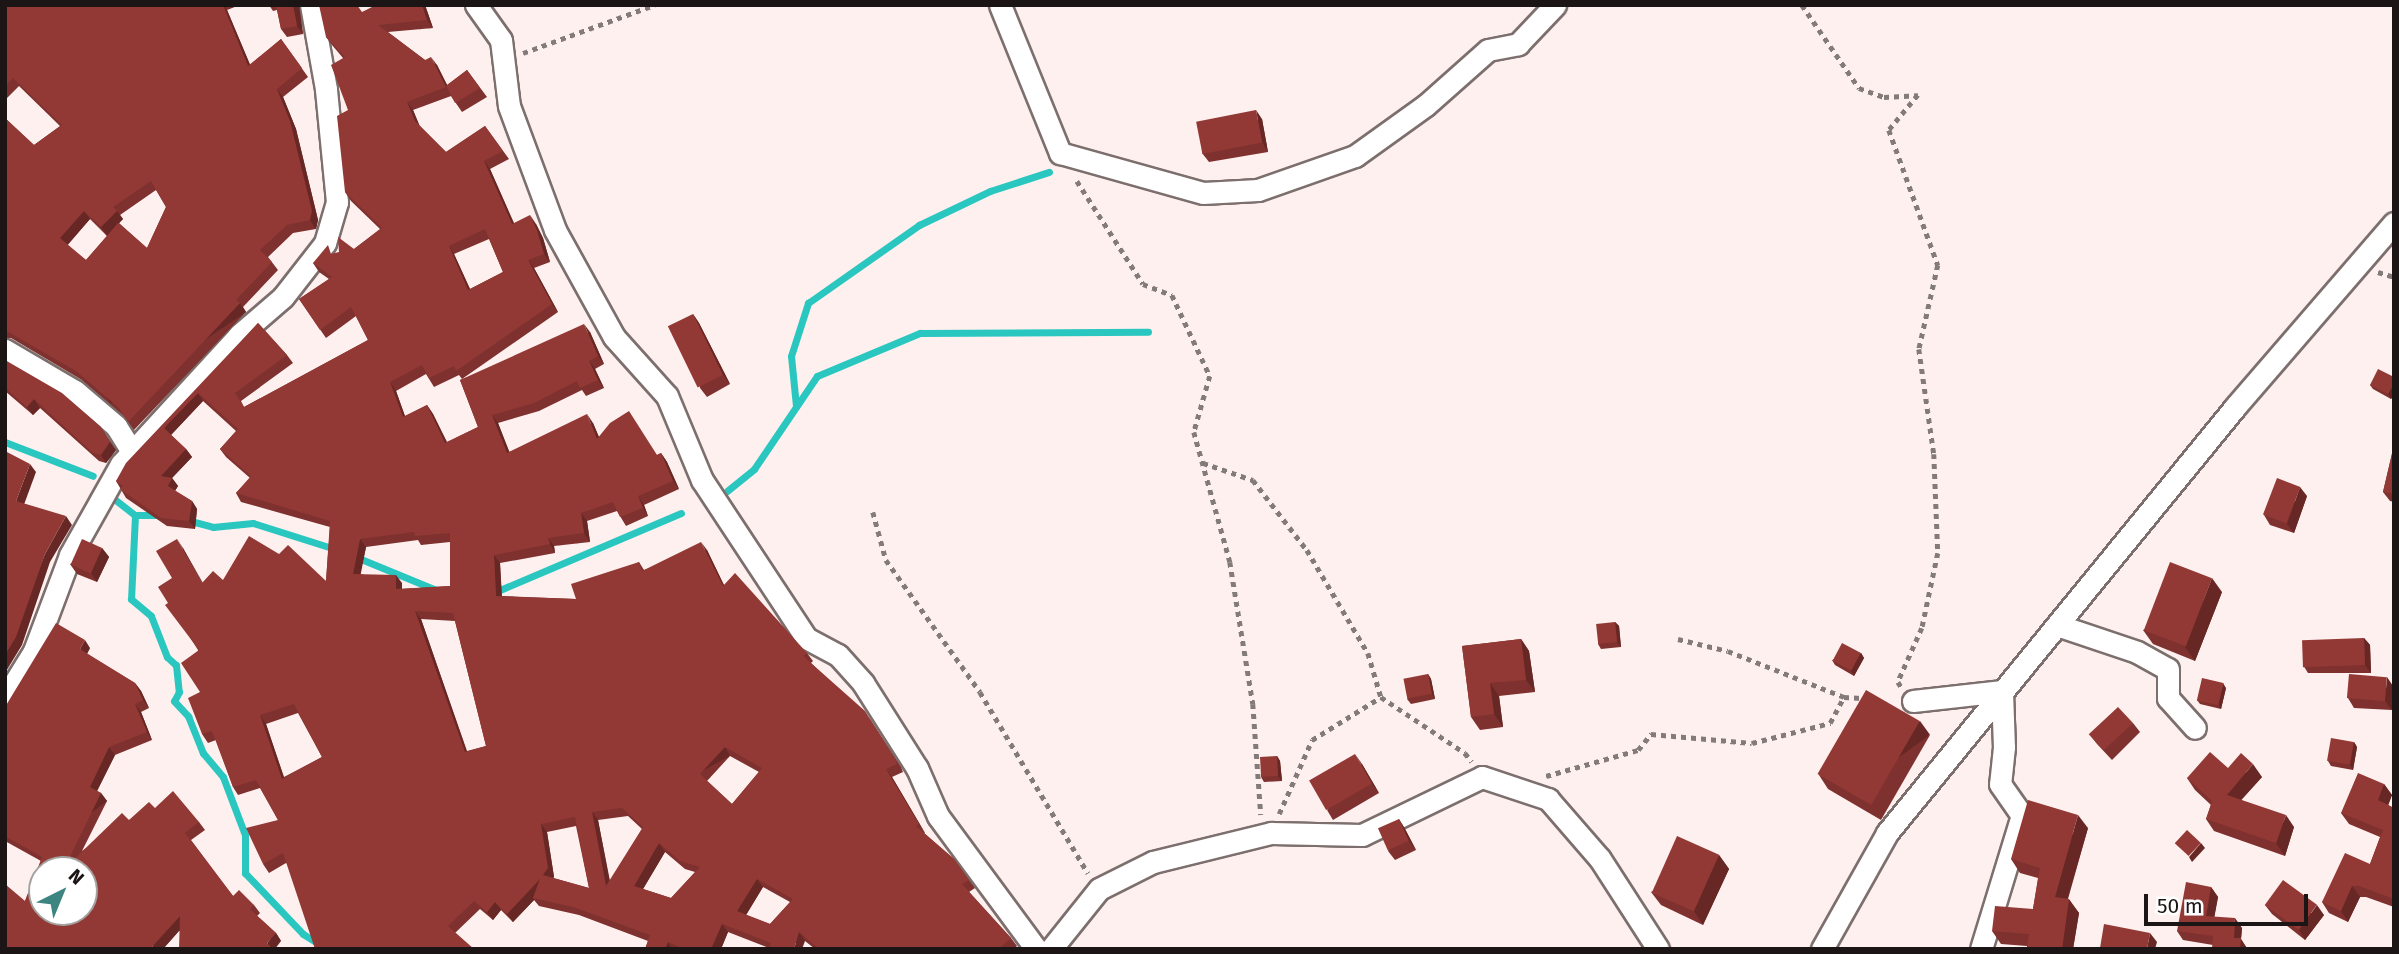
<!DOCTYPE html>
<style>
body{margin:0}
#map{position:relative;width:2399px;height:954px;overflow:hidden;background:#fdf0ef;font-family:"Fira Sans",sans-serif}
div>[style]{position:absolute}
.stream>*{height:7px;margin:-3.5px;padding:0 3.5px;transform-origin:3.5px;border-radius:3.5px;background:#29c7bf}
.path>*{height:4.5px;margin-top:-2.25px;transform-origin:0;background:repeating-linear-gradient(90deg,#837b7a 0 5px,transparent 0 10px)}
.roads{filter:drop-shadow(2px 0 #7c6f6d) drop-shadow(-2px 0 #7c6f6d) drop-shadow(0 2px #7c6f6d) drop-shadow(0 -2px #7c6f6d)}
.street>*{height:21px;margin:-10.5px;padding:0 10.5px;transform-origin:10.5px;border-radius:10.5px;background:#fff}
.wall>*{inset:0;background:#7e312e}
.shaded-wall>*{inset:0;background:#672825;transform-origin:0 0}
.building>*{inset:0;background:#933935;transform-origin:0 0}
span{translate:-50% -50%;white-space:nowrap;text-align:center;line-height:1.15;-webkit-text-stroke:7px #fff;paint-order:stroke}
.frame{position:absolute;inset:0;border:7px solid #1b1615;pointer-events:none}
.north{position:absolute;left:28px;top:856px;width:70px;height:70px;box-sizing:border-box;background:#fff;border:2px solid #a4a2a1;border-radius:50%;rotate:43deg;font-size:19px;font-weight:700;line-height:28px;text-align:center;color:#1b1615}
.north::after{content:'';display:block;margin:auto;width:24px;height:32px;background:#3d8580;clip-path:polygon(50% 0,100% 100%,50% 72%,0 100%)}
.scale{position:absolute;left:2144px;top:894px;width:164px;height:32px;box-sizing:border-box;border:4px solid #1b1615;border-top:0;padding-left:9px;font-size:21px;line-height:24px;white-space:nowrap;color:#1b1615;-webkit-text-stroke:5px #fff;paint-order:stroke}
</style>
<div id="map">
<div class="stream">
<div style="left:796px;top:406px;width:50px;rotate:-95.7deg"></div>
<div style="left:791px;top:356px;width:56px;rotate:-72.2deg"></div>
<div style="left:808px;top:303px;width:136px;rotate:-35.1deg"></div>
<div style="left:919px;top:225px;width:79px;rotate:-25.6deg"></div>
<div style="left:990px;top:191px;width:62px;rotate:-17.9deg"></div>
<div style="left:5px;top:442px;width:94px;rotate:21.1deg"></div>
<div style="left:727px;top:491px;width:35px;rotate:-39deg"></div>
<div style="left:754px;top:469px;width:112px;rotate:-55.9deg"></div>
<div style="left:817px;top:376px;width:112px;rotate:-22.7deg"></div>
<div style="left:920px;top:333px;width:228px;rotate:-0.3deg"></div>
<div style="left:113px;top:498px;width:28px;rotate:38deg"></div>
<div style="left:135px;top:515px;width:24px"></div>
<div style="left:135px;top:515px;width:84px;rotate:92.7deg"></div>
<div style="left:131px;top:599px;width:26px;rotate:40deg"></div>
<div style="left:151px;top:616px;width:44px;rotate:68.7deg"></div>
<div style="left:167px;top:657px;width:12px;rotate:42deg"></div>
<div style="left:176px;top:665px;width:27px;rotate:84deg"></div>
<div style="left:179px;top:692px;width:10px;rotate:119deg"></div>
<div style="left:174px;top:701px;width:21px;rotate:47deg"></div>
<div style="left:188px;top:716px;width:40px;rotate:68deg"></div>
<div style="left:203px;top:753px;width:31px;rotate:50deg"></div>
<div style="left:223px;top:777px;width:62px;rotate:69.2deg"></div>
<div style="left:245px;top:835px;width:38px;rotate:90deg"></div>
<div style="left:245px;top:873px;width:84px;rotate:46.4deg"></div>
<div style="left:303px;top:934px;width:28px;rotate:32deg"></div>
<div style="left:187px;top:520px;width:27px;rotate:15deg"></div>
<div style="left:213px;top:527px;width:40px;rotate:-5.7deg"></div>
<div style="left:253px;top:523px;width:86px;rotate:17.6deg"></div>
<div style="left:356px;top:557px;width:90px;rotate:22.3deg"></div>
<div style="left:495px;top:592px;width:202px;rotate:-23deg"></div>
</div>
<div class="path">
<div style="left:1802px;top:5px;width:101px;rotate:55.5deg"></div>
<div style="left:1859px;top:88px;width:27px;rotate:20deg"></div>
<div style="left:1884px;top:97px;width:34px;rotate:-3deg"></div>
<div style="left:1918px;top:95px;width:45px;rotate:129.6deg"></div>
<div style="left:1889px;top:130px;width:144px;rotate:70.1deg"></div>
<div style="left:1938px;top:265px;width:86px;rotate:102.7deg"></div>
<div style="left:1919px;top:349px;width:106px;rotate:81.9deg"></div>
<div style="left:1934px;top:454px;width:99px;rotate:87.7deg"></div>
<div style="left:1938px;top:553px;width:77px;rotate:102deg"></div>
<div style="left:1922px;top:628px;width:59px;rotate:114deg"></div>
<div style="left:1898px;top:682px;width:7px;rotate:56deg"></div>
<div style="left:523px;top:53px;width:140px;rotate:-20.1deg"></div>
<div style="left:1077px;top:181px;width:122px;rotate:57.3deg"></div>
<div style="left:1143px;top:284px;width:31px;rotate:21deg"></div>
<div style="left:1172px;top:295px;width:89px;rotate:64.9deg"></div>
<div style="left:1210px;top:376px;width:58px;rotate:105.9deg"></div>
<div style="left:1194px;top:432px;width:135px;rotate:74.5deg"></div>
<div style="left:1230px;top:562px;width:144px;rotate:80.8deg"></div>
<div style="left:1253px;top:704px;width:111px;rotate:85.9deg"></div>
<div style="left:2378px;top:272px;width:17px;rotate:17deg"></div>
<div style="left:1203px;top:463px;width:53px;rotate:18.8deg"></div>
<div style="left:1253px;top:480px;width:88px;rotate:52.4deg"></div>
<div style="left:1307px;top:550px;width:120px;rotate:59.4deg"></div>
<div style="left:1368px;top:653px;width:46px;rotate:73.5deg"></div>
<div style="left:873px;top:512px;width:50px;rotate:74.8deg"></div>
<div style="left:886px;top:560px;width:162px;rotate:54.5deg"></div>
<div style="left:980px;top:692px;width:211px;rotate:59.2deg"></div>
<div style="left:1678px;top:639px;width:51px;rotate:13.5deg"></div>
<div style="left:1728px;top:651px;width:125px;rotate:21.6deg"></div>
<div style="left:1844px;top:697px;width:22px;rotate:3deg"></div>
<div style="left:1546px;top:776px;width:96px;rotate:-15.8deg"></div>
<div style="left:1638px;top:750px;width:21px;rotate:-51deg"></div>
<div style="left:1651px;top:734px;width:101px;rotate:5.1deg"></div>
<div style="left:1752px;top:743px;width:81px;rotate:-14.4deg"></div>
<div style="left:1830px;top:723px;width:30px;rotate:-62deg"></div>
<div style="left:1279px;top:814px;width:81px;rotate:-66deg"></div>
<div style="left:1312px;top:740px;width:81px;rotate:-31.9deg"></div>
<div style="left:1381px;top:697px;width:101px;rotate:33.7deg"></div>
<div style="left:1465px;top:753px;width:11px;rotate:52deg"></div>
</div>
<div class="roads">
<div class="street">
<div style="left:476px;top:5px;width:43px;rotate:54.5deg"></div>
<div style="left:501px;top:40px;width:66px;rotate:83.1deg"></div>
<div style="left:509px;top:106px;width:132px;rotate:69.6deg"></div>
<div style="left:555px;top:230px;width:122px;rotate:61.1deg"></div>
<div style="left:614px;top:337px;width:79px;rotate:48.1deg"></div>
<div style="left:667px;top:396px;width:91px;rotate:67.4deg"></div>
<div style="left:702px;top:480px;width:189px;rotate:56.6deg"></div>
<div style="left:806px;top:638px;width:36px;rotate:28deg"></div>
<div style="left:838px;top:655px;width:38px;rotate:48deg"></div>
<div style="left:863px;top:683px;width:101px;rotate:57.6deg"></div>
<div style="left:917px;top:768px;width:52px;rotate:66.4deg"></div>
<div style="left:938px;top:816px;width:165px;rotate:53.6deg"></div>
<div style="left:1000px;top:5px;width:160px;rotate:67.9deg"></div>
<div style="left:1060px;top:153px;width:148px;rotate:15.6deg"></div>
<div style="left:1203px;top:193px;width:55px;rotate:-3.1deg"></div>
<div style="left:1258px;top:190px;width:103px;rotate:-19.3deg"></div>
<div style="left:1355px;top:156px;width:87px;rotate:-35.7deg"></div>
<div style="left:1426px;top:105px;width:83px;rotate:-41.6deg"></div>
<div style="left:1488px;top:50px;width:31px;rotate:-11deg"></div>
<div style="left:1518px;top:44px;width:54px;rotate:-46.5deg"></div>
<div style="left:5px;top:350px;width:81px;rotate:30.4deg"></div>
<div style="left:75px;top:391px;width:54px;rotate:40.5deg"></div>
<div style="left:116px;top:426px;width:32px;rotate:58deg"></div>
<div style="left:2057px;top:625px;width:84px;rotate:18.6deg"></div>
<div style="left:2137px;top:652px;width:35px;rotate:29deg"></div>
<div style="left:2168px;top:669px;width:29px;rotate:90deg"></div>
<div style="left:2168px;top:698px;width:40px;rotate:48deg"></div>
<div style="left:5px;top:698px;width:55px;rotate:-58.3deg"></div>
<div style="left:34px;top:651px;width:103px;rotate:-69.4deg"></div>
<div style="left:70px;top:555px;width:104px;rotate:-60.7deg"></div>
<div style="left:121px;top:464px;width:175px;rotate:-47.5deg"></div>
<div style="left:239px;top:335px;width:58px;rotate:-40.8deg"></div>
<div style="left:283px;top:297px;width:68px;rotate:-52.1deg"></div>
<div style="left:325px;top:243px;width:43px;rotate:-73.7deg"></div>
<div style="left:337px;top:202px;width:114px;rotate:-95.6deg"></div>
<div style="left:326px;top:89px;width:85px;rotate:-100.1deg"></div>
<div style="left:1913px;top:701px;width:90px;rotate:-6.4deg"></div>
<div style="left:2002px;top:691px;width:56px;rotate:88deg"></div>
<div style="left:2004px;top:747px;width:37px;rotate:96deg"></div>
<div style="left:2000px;top:784px;width:38px;rotate:55deg"></div>
<div style="left:2022px;top:815px;width:140px;rotate:107deg"></div>
<div style="left:1051px;top:949px;width:77px;rotate:-51.3deg"></div>
<div style="left:1099px;top:889px;width:60px;rotate:-26.6deg"></div>
<div style="left:1153px;top:862px;width:122px;rotate:-13.8deg"></div>
<div style="left:1271px;top:833px;width:91px;rotate:1.3deg"></div>
<div style="left:1362px;top:835px;width:133px;rotate:-25.8deg"></div>
<div style="left:1482px;top:777px;width:70px;rotate:18.4deg"></div>
<div style="left:1548px;top:799px;width:79px;rotate:49.1deg"></div>
<div style="left:1600px;top:859px;width:107px;rotate:57.2deg"></div>
<div style="left:1822px;top:949px;width:133px;rotate:-60.7deg"></div>
<div style="left:1887px;top:833px;width:550px;rotate:-50.75deg"></div>
<div style="left:2235px;top:407px;width:243px;rotate:-49.2deg"></div>
</div>
</div>
<div class="wall">
<div style="clip-path:polygon(evenodd,5px 5px,240px 5px,227px 10px,250px 65px,281px 39px,308px 77px,283px 97px,296px 129px,318px 220px,316px 229px,293px 233px,268px 257px,278px 270px,243px 307px,246px 312px,134px 430px,124px 416px,82px 380px,11px 338px,5px 338px,5px 118px,34px 145px,60px 126px,19px 86px,5px 100px,5px 5px,156px 190px,166px 207px,147px 248px,119px 223px,123px 219px,120px 215px,156px 190px,5px 5px,90px 219px,107px 236px,86px 260px,67px 245px,90px 219px)"></div>
<div style="clip-path:polygon(269px 5px,299px 5px,303px 34px,287px 37px,281px 29px,277px 10px,273px 11px)"></div>
<div style="clip-path:polygon(evenodd,425px 5px,433px 28px,388px 32px,425px 60px,437px 65px,447px 85px,467px 70px,487px 97px,462px 112px,451px 96px,413px 110px,419px 125px,446px 152px,485px 126px,509px 159px,490px 169px,514px 223px,536px 224px,543px 238px,550px 262px,534px 268px,558px 312px,462px 379px,459px 375px,434px 387px,426px 374px,396px 391px,405px 416px,427px 405px,433px 414px,447px 442px,478px 427px,460px 380px,590px 332px,604px 364px,595px 369px,604px 388px,586px 396px,582px 390px,539px 411px,498px 423px,509px 452px,593px 423px,599px 437px,657px 455px,661px 453px,667px 462px,679px 489px,644px 505px,648px 516px,626px 526px,617px 511px,587px 521px,590px 542px,554px 546px,555px 553px,500px 563px,502px 596px,576px 599px,639px 562px,644px 570px,707px 550px,724px 585px,807px 653px,813px 661px,811px 663px,870px 719px,901px 767px,903px 772px,892px 777px,925px 833px,924px 833px,954px 859px,975px 888px,969px 892px,1011px 938px,1017px 946px,1014px 949px,815px 949px,805px 941px,769px 948px,728px 932px,721px 949px,645px 949px,648px 941px,579px 915px,539px 906px,534px 900px,513px 922px,501px 910px,493px 920px,480px 909px,455px 933px,286px 863px,269px 873px,263px 864px,278px 820px,260px 788px,238px 795px,233px 787px,216px 740px,208px 743px,202px 734px,198px 650px,168px 603px,172px 578px,183px 548px,202px 583px,223px 580px,279px 554px,326px 581px,330px 527px,241px 502px,236px 493px,250px 478px,226px 457px,220px 449px,236px 431px,203px 401px,171px 435px,186px 449px,192px 457px,172px 478px,178px 486px,175px 491px,192px 501px,197px 509px,195px 529px,167px 526px,126px 498px,116px 481px,258px 323px,287px 355px,293px 363px,241px 401px,244px 407px,368px 340px,356px 316px,326px 338px,299px 299px,329px 279px,319px 272px,313px 263px,334px 254px,354px 249px,380px 229px,351px 201px,345px 192px,348px 110px,343px 58px,332px 45px,326px 37px,362px 12px,425px 5px,489px 239px,503px 272px,470px 289px,454px 254px,489px 239px,425px 5px,418px 540px,421px 545px,450px 542px,450px 586px,402px 589px,402px 583px,360px 574px,366px 547px,418px 540px,425px 5px,421px 619px,455px 621px,486px 746px,467px 751px,421px 619px,425px 5px,298px 713px,322px 757px,284px 777px,266px 724px,298px 713px,425px 5px,730px 756px,759px 772px,732px 804px,707px 781px,730px 756px,425px 5px,628px 816px,642px 829px,610px 881px,598px 820px,628px 816px,425px 5px,576px 826px,589px 888px,553px 878px,554px 877px,547px 832px,576px 826px,425px 5px,665px 852px,685px 869px,695px 872px,671px 898px,643px 889px,665px 852px,425px 5px,763px 887px,790px 902px,770px 924px,746px 915px,763px 887px)"></div>
<div style="clip-path:polygon(1262px 119px,1268px 152px,1209px 162px,1202px 153px)"></div>
<div style="clip-path:polygon(693px 314px,699px 323px,730px 384px,707px 397px,700px 388px)"></div>
<div style="clip-path:polygon(5px 360px,116px 450px,106px 463px,99px 461px,40px 408px,33px 415px,5px 391px)"></div>
<div style="clip-path:polygon(2394px 377px,2394px 395px,2391px 399px,2373px 389px,2370px 385px)"></div>
<div style="clip-path:polygon(2394px 445px,2394px 502px,2390px 501px,2383px 492px)"></div>
<div style="clip-path:polygon(2307px 496px,2294px 533px,2270px 525px,2264px 515px)"></div>
<div style="clip-path:polygon(102px 548px,109px 557px,97px 582px,77px 574px,70px 564px)"></div>
<div style="clip-path:polygon(2222px 592px,2195px 661px,2153px 644px,2143px 630px)"></div>
<div style="clip-path:polygon(1615px 622px,1619px 626px,1621px 647px,1601px 649px,1598px 644px)"></div>
<div style="clip-path:polygon(2364px 638px,2370px 645px,2371px 673px,2308px 673px,2303px 665px)"></div>
<div style="clip-path:polygon(1521px 639px,1529px 651px,1535px 692px,1499px 696px,1503px 727px,1480px 730px,1471px 717px,1462px 646px)"></div>
<div style="clip-path:polygon(90px 648px,87px 654px,135px 683px,141px 691px,149px 708px,141px 712px,152px 740px,115px 755px,97px 791px,101px 793px,107px 801px,82px 851px,129px 820px,155px 808px,199px 822px,205px 830px,191px 840px,233px 896px,254px 905px,260px 913px,257px 916px,276px 933px,281px 941px,179px 931px,163px 949px,25px 901px,41px 861px,5px 841px,5px 707px)"></div>
<div style="clip-path:polygon(1861px 653px,1864px 658px,1854px 676px,1835px 665px,1832px 660px)"></div>
<div style="clip-path:polygon(1428px 674px,1431px 679px,1435px 699px,1411px 704px,1407px 699px)"></div>
<div style="clip-path:polygon(2393px 686px,2392px 710px,2354px 708px,2348px 698px)"></div>
<div style="clip-path:polygon(2226px 688px,2221px 709px,2200px 704px,2197px 700px)"></div>
<div style="clip-path:polygon(2133px 723px,2140px 732px,2112px 760px,2097px 744px,2090px 735px)"></div>
<div style="clip-path:polygon(1930px 735px,1881px 820px,1828px 789px,1819px 775px)"></div>
<div style="clip-path:polygon(2354px 742px,2357px 747px,2353px 770px,2331px 766px,2328px 761px)"></div>
<div style="clip-path:polygon(1277px 756px,1280px 761px,1282px 781px,1264px 782px,1261px 777px)"></div>
<div style="clip-path:polygon(1362px 764px,1379px 793px,1333px 820px,1327px 810px)"></div>
<div style="clip-path:polygon(2228px 768px,2262px 777px,2241px 800px,2294px 827px,2285px 856px,2214px 831px,2206px 819px,2211px 805px,2195px 790px,2187px 778px)"></div>
<div style="clip-path:polygon(2384px 784px,2392px 795px,2388px 805px,2394px 808px,2394px 907px,2366px 897px,2360px 897px,2348px 922px,2329px 913px,2322px 902px,2370px 864px,2380px 837px,2349px 824px,2341px 813px)"></div>
<div style="clip-path:polygon(1399px 819px,1405px 829px,1416px 850px,1395px 860px,1388px 851px)"></div>
<div style="clip-path:polygon(2088px 828px,2068px 899px,2079px 913px,2073px 949px,2027px 949px,2027px 946px,2001px 944px,1992px 931px,2033px 909px,2038px 878px,2020px 873px,2011px 859px)"></div>
<div style="clip-path:polygon(1719px 855px,1729px 869px,1703px 925px,1661px 905px,1651px 892px)"></div>
<div style="clip-path:polygon(2211px 887px,2218px 897px,2214px 917px,2242px 928px,2241px 939px,2247px 948px,2213px 945px,2183px 940px,2177px 931px)"></div>
<div style="clip-path:polygon(2265px 905px,2324px 915px,2305px 940px,2272px 914px)"></div>
</div>
<div class="shaded-wall">
<div style="clip-path:polygon(223px 5px,227px 10px,254px 74px,248px 66px)"></div>
<div style="clip-path:polygon(293px 5px,299px 5px,303px 34px,297px 26px)"></div>
<div style="clip-path:polygon(422px 5px,425px 5px,433px 28px,427px 20px)"></div>
<div style="clip-path:polygon(431px 57px,437px 65px,452px 95px,446px 87px)"></div>
<div style="clip-path:polygon(277px 89px,283px 97px,296px 129px,318px 220px,316px 229px,310px 220px)"></div>
<div style="clip-path:polygon(407px 102px,413px 110px,421px 129px,415px 121px)"></div>
<div style="clip-path:polygon(1256px 110px,1262px 119px,1268px 152px,1262px 142px)"></div>
<div style="clip-path:polygon(484px 161px,490px 169px,518px 233px,512px 224px)"></div>
<div style="clip-path:polygon(84px 211px,90px 219px,66px 247px,60px 238px)"></div>
<div style="clip-path:polygon(117px 211px,123px 219px,107px 236px,101px 227px)"></div>
<div style="clip-path:polygon(530px 215px,536px 224px,543px 238px,550px 262px,544px 254px)"></div>
<div style="clip-path:polygon(449px 246px,454px 254px,474px 298px,468px 290px)"></div>
<div style="clip-path:polygon(528px 260px,534px 268px,558px 312px,552px 304px)"></div>
<div style="left:240px;top:303px;width:11px;height:163px;rotate:56deg"></div>
<div style="clip-path:polygon(693px 314px,699px 323px,730px 384px,723px 375px)"></div>
<div style="clip-path:polygon(584px 324px,590px 332px,604px 364px,598px 356px)"></div>
<div style="clip-path:polygon(589px 361px,595px 369px,604px 388px,598px 380px)"></div>
<div style="clip-path:polygon(390px 382px,396px 391px,408px 425px,403px 417px)"></div>
<div style="clip-path:polygon(2394px 384px,2394px 395px,2391px 399px,2388px 394px)"></div>
<div style="clip-path:polygon(198px 393px,203px 401px,169px 437px,164px 428px)"></div>
<div style="clip-path:polygon(34px 399px,40px 408px,33px 415px,27px 407px)"></div>
<div style="clip-path:polygon(427px 405px,433px 414px,451px 451px,445px 443px)"></div>
<div style="clip-path:polygon(587px 414px,593px 423px,603px 447px,597px 439px)"></div>
<div style="clip-path:polygon(492px 415px,498px 423px,513px 461px,507px 453px)"></div>
<div style="clip-path:polygon(100px 426px,116px 450px,106px 463px,101px 455px)"></div>
<div style="clip-path:polygon(186px 449px,192px 457px,172px 478px,178px 486px,173px 494px,161px 476px)"></div>
<div style="clip-path:polygon(661px 453px,667px 462px,679px 489px,673px 481px)"></div>
<div style="clip-path:polygon(30px 464px,36px 472px,22px 510px,16px 501px)"></div>
<div style="clip-path:polygon(2300px 487px,2307px 496px,2294px 533px,2287px 524px)"></div>
<div style="clip-path:polygon(638px 496px,644px 505px,648px 516px,643px 508px)"></div>
<div style="clip-path:polygon(192px 501px,197px 509px,195px 529px,189px 521px)"></div>
<div style="clip-path:polygon(581px 513px,587px 521px,590px 542px,584px 533px)"></div>
<div style="clip-path:polygon(66px 516px,72px 525px,50px 562px,22px 645px,5px 673px,5px 655px,45px 554px)"></div>
<div style="clip-path:polygon(548px 538px,554px 546px,555px 553px,550px 544px)"></div>
<div style="clip-path:polygon(177px 539px,183px 548px,208px 592px,202px 583px)"></div>
<div style="clip-path:polygon(360px 539px,366px 547px,359px 583px,353px 574px)"></div>
<div style="clip-path:polygon(701px 542px,707px 550px,728px 594px,723px 586px)"></div>
<div style="clip-path:polygon(102px 548px,109px 557px,97px 582px,91px 573px)"></div>
<div style="clip-path:polygon(494px 555px,500px 563px,502px 604px,496px 596px)"></div>
<div style="clip-path:polygon(396px 575px,402px 583px,402px 597px,396px 589px)"></div>
<div style="clip-path:polygon(2212px 578px,2222px 592px,2195px 661px,2185px 647px)"></div>
<div style="clip-path:polygon(415px 611px,421px 619px,470px 761px,465px 752px)"></div>
<div style="clip-path:polygon(1615px 622px,1619px 626px,1621px 647px,1617px 642px)"></div>
<div style="clip-path:polygon(2364px 638px,2370px 645px,2371px 673px,2365px 665px)"></div>
<div style="clip-path:polygon(1521px 639px,1529px 651px,1535px 692px,1526px 680px)"></div>
<div style="clip-path:polygon(85px 640px,90px 648px,85px 657px,80px 649px)"></div>
<div style="clip-path:polygon(1861px 653px,1864px 658px,1854px 676px,1851px 671px)"></div>
<div style="clip-path:polygon(1428px 674px,1431px 679px,1435px 699px,1432px 694px)"></div>
<div style="clip-path:polygon(2387px 677px,2393px 686px,2392px 710px,2385px 701px)"></div>
<div style="clip-path:polygon(135px 683px,141px 691px,149px 708px,143px 700px)"></div>
<div style="clip-path:polygon(1490px 683px,1499px 696px,1503px 727px,1494px 714px)"></div>
<div style="clip-path:polygon(2223px 683px,2226px 688px,2221px 709px,2218px 704px)"></div>
<div style="clip-path:polygon(135px 704px,141px 712px,152px 740px,147px 732px)"></div>
<div style="clip-path:polygon(260px 715px,266px 724px,287px 787px,282px 779px)"></div>
<div style="left:1920px;top:721px;width:17px;height:98px;rotate:54deg"></div>
<div style="clip-path:polygon(2354px 742px,2357px 747px,2353px 770px,2350px 765px)"></div>
<div style="clip-path:polygon(109px 747px,115px 755px,95px 795px,90px 787px)"></div>
<div style="left:725px;top:747px;width:10px;height:37px;rotate:61deg"></div>
<div style="clip-path:polygon(1355px 754px,1362px 764px,1379px 793px,1372px 784px)"></div>
<div style="clip-path:polygon(1277px 756px,1280px 761px,1282px 781px,1278px 776px)"></div>
<div style="clip-path:polygon(2253px 764px,2262px 777px,2235px 807px,2227px 795px)"></div>
<div style="clip-path:polygon(886px 769px,892px 777px,925px 833px,919px 824px)"></div>
<div style="clip-path:polygon(2384px 784px,2392px 795px,2386px 811px,2378px 800px)"></div>
<div style="left:101px;top:793px;width:10px;height:85px;rotate:53deg"></div>
<div style="clip-path:polygon(592px 812px,598px 820px,612px 894px,606px 886px)"></div>
<div style="clip-path:polygon(2078px 815px,2088px 828px,2064px 910px,2055px 897px)"></div>
<div style="clip-path:polygon(2286px 815px,2294px 827px,2285px 856px,2276px 843px)"></div>
<div style="clip-path:polygon(1399px 819px,1405px 829px,1416px 850px,1409px 841px)"></div>
<div style="clip-path:polygon(541px 824px,547px 832px,554px 877px,549px 883px,543px 875px)"></div>
<div style="clip-path:polygon(659px 843px,665px 852px,640px 894px,634px 886px)"></div>
<div style="clip-path:polygon(2201px 843px,2205px 848px,2192px 862px,2189px 857px)"></div>
<div style="clip-path:polygon(1719px 855px,1729px 869px,1703px 925px,1694px 911px)"></div>
<div style="clip-path:polygon(540px 879px,533px 898px,534px 900px,513px 922px,507px 914px)"></div>
<div style="clip-path:polygon(757px 879px,763px 887px,743px 920px,737px 911px)"></div>
<div style="clip-path:polygon(2352px 886px,2360px 897px,2348px 922px,2341px 911px)"></div>
<div style="clip-path:polygon(2211px 887px,2218px 897px,2213px 925px,2206px 916px)"></div>
<div style="clip-path:polygon(2069px 899px,2079px 913px,2073px 949px,2062px 949px)"></div>
<div style="clip-path:polygon(495px 902px,501px 910px,493px 920px,487px 912px)"></div>
<div style="clip-path:polygon(2317px 905px,2324px 915px,2305px 940px,2299px 930px)"></div>
<div style="clip-path:polygon(180px 916px,185px 924px,163px 949px,150px 949px)"></div>
<div style="clip-path:polygon(2235px 918px,2242px 928px,2241px 939px,2247px 949px,2240px 949px,2234px 938px)"></div>
<div style="clip-path:polygon(722px 924px,728px 932px,721px 949px,711px 949px)"></div>
<div style="clip-path:polygon(799px 932px,805px 941px,802px 949px,794px 949px)"></div>
<div style="clip-path:polygon(276px 933px,281px 941px,275px 949px,271px 949px,267px 943px)"></div>
<div style="clip-path:polygon(2150px 933px,2157px 942px,2155px 949px,2147px 949px)"></div>
<div style="clip-path:polygon(668px 942px,672px 949px,665px 949px)"></div>
</div>
<div class="building">
<div style="clip-path:polygon(evenodd,5px 5px,223px 5px,248px 66px,281px 39px,302px 68px,277px 89px,290px 121px,312px 211px,310px 220px,287px 225px,260px 250px,272px 262px,236px 300px,240px 303px,128px 422px,119px 408px,76px 371px,5px 330px,5px 118px,34px 145px,62px 125px,13px 78px,5px 86px,5px 5px,151px 181px,166px 207px,147px 248px,118px 223px,86px 260px,60px 238px,84px 211px,101px 227px,117px 211px,113px 207px,151px 181px)"></div>
<div style="clip-path:polygon(276px 5px,293px 5px,297px 26px,281px 29px)"></div>
<div style="clip-path:polygon(evenodd,319px 5px,357px 5px,362px 12px,376px 5px,422px 5px,427px 20px,378px 25px,425px 60px,431px 57px,446px 87px,407px 102px,415px 121px,446px 152px,485px 126px,503px 151px,484px 161px,512px 224px,530px 215px,537px 230px,544px 254px,528px 260px,552px 304px,456px 371px,454px 366px,429px 378px,422px 365px,390px 382px,403px 417px,427px 405px,445px 443px,478px 427px,460px 380px,584px 324px,598px 356px,589px 361px,598px 380px,580px 388px,577px 381px,534px 403px,492px 415px,507px 453px,587px 414px,597px 439px,610px 423px,629px 411px,657px 455px,661px 453px,673px 481px,638px 496px,643px 508px,620px 517px,613px 502px,581px 513px,584px 533px,548px 538px,550px 544px,494px 555px,496px 596px,576px 599px,571px 584px,639px 562px,642px 571px,701px 542px,723px 586px,735px 573px,807px 653px,803px 656px,865px 711px,895px 759px,897px 764px,886px 769px,919px 824px,916px 826px,954px 859px,969px 880px,962px 884px,1011px 938px,1001px 947px,1003px 949px,819px 949px,799px 932px,794px 949px,769px 949px,771px 943px,722px 924px,711px 949px,684px 949px,668px 942px,665px 949px,645px 949px,650px 935px,573px 907px,533px 898px,540px 879px,507px 914px,495px 902px,487px 912px,474px 901px,448px 926px,474px 949px,315px 949px,283px 853px,263px 864px,246px 828px,278px 820px,256px 780px,233px 787px,212px 731px,202px 734px,188px 698px,200px 692px,181px 663px,199px 650px,165px 605px,168px 603px,158px 587px,172px 578px,156px 551px,177px 539px,202px 583px,213px 571px,223px 580px,249px 536px,279px 554px,288px 545px,326px 581px,330px 521px,236px 493px,251px 476px,220px 449px,238px 429px,198px 393px,164px 428px,186px 449px,161px 476px,172px 478px,168px 486px,192px 501px,189px 521px,161px 518px,120px 489px,123px 486px,116px 481px,126px 463px,258px 323px,287px 355px,235px 393px,244px 407px,368px 340px,351px 307px,320px 330px,299px 299px,332px 277px,313px 263px,328px 245px,331px 254px,339px 252px,338px 237px,354px 249px,382px 228px,345px 192px,337px 116px,348px 110px,331px 65px,345px 57px,326px 37px,319px 5px,485px 229px,503px 272px,468px 290px,449px 246px,485px 229px,319px 5px,414px 532px,415px 536px,450px 533px,450px 586px,396px 589px,396px 575px,353px 574px,360px 539px,414px 532px,319px 5px,415px 611px,453px 613px,486px 746px,465px 752px,415px 611px,319px 5px,294px 704px,322px 757px,282px 779px,260px 715px,294px 704px,319px 5px,725px 747px,762px 768px,732px 804px,700px 774px,725px 747px,319px 5px,622px 808px,643px 827px,606px 886px,592px 812px,622px 808px,319px 5px,575px 817px,589px 888px,543px 875px,548px 868px,541px 824px,575px 817px,319px 5px,659px 843px,680px 861px,700px 867px,671px 898px,634px 886px,659px 843px,319px 5px,757px 879px,793px 899px,770px 924px,737px 911px,757px 879px)"></div>
<div style="clip-path:polygon(467px 70px,480px 88px,455px 103px,446px 86px)"></div>
<div style="left:1256px;top:110px;width:33px;height:61px;rotate:79deg"></div>
<div style="left:693px;top:314px;width:68px;height:28px;rotate:64deg"></div>
<div style="clip-path:polygon(5px 360px,62px 393px,100px 426px,110px 442px,101px 455px,93px 453px,34px 399px,27px 407px,5px 388px)"></div>
<div style="clip-path:polygon(2378px 369px,2394px 377px,2394px 384px,2388px 394px,2370px 385px)"></div>
<div style="clip-path:polygon(2394px 445px,2394px 494px,2383px 492px)"></div>
<div style="clip-path:polygon(5px 451px,30px 464px,16px 501px,66px 516px,45px 554px,16px 637px,5px 655px)"></div>
<div style="left:2277px;top:478px;width:25px;height:39px;rotate:21deg"></div>
<div style="left:82px;top:539px;width:22px;height:28px;rotate:24deg"></div>
<div style="left:2170px;top:562px;width:45px;height:73px;rotate:21deg"></div>
<div style="left:1615px;top:622px;width:20px;height:19px;rotate:84deg"></div>
<div style="clip-path:polygon(evenodd,56px 623px,85px 640px,80px 649px,135px 683px,143px 700px,135px 704px,147px 732px,109px 747px,90px 787px,101px 793px,64px 869px,122px 813px,129px 820px,149px 802px,155px 808px,173px 791px,199px 822px,185px 833px,233px 896px,239px 890px,254px 905px,250px 909px,276px 933px,267px 943px,273px 949px,179px 949px,180px 916px,150px 949px,5px 949px,5px 884px,25px 901px,42px 857px,5px 836px,5px 707px,56px 623px,42px 870px,84px 870px,84px 912px,42px 912px,42px 870px)"></div>
<div style="left:2364px;top:638px;width:27px;height:62px;rotate:88deg"></div>
<div style="clip-path:polygon(1521px 639px,1526px 680px,1490px 683px,1494px 714px,1471px 717px,1462px 646px)"></div>
<div style="left:1842px;top:643px;width:21px;height:20px;rotate:28deg"></div>
<div style="left:1428px;top:674px;width:20px;height:25px;rotate:79deg"></div>
<div style="left:2349px;top:674px;width:38px;height:24px;rotate:5deg"></div>
<div style="left:2202px;top:678px;width:22px;height:23px;rotate:13deg"></div>
<div style="left:1866px;top:690px;width:62px;height:97px;rotate:30deg"></div>
<div style="left:2118px;top:707px;width:22px;height:40px;rotate:47deg"></div>
<div style="left:2331px;top:738px;width:23px;height:23px;rotate:10deg"></div>
<div style="clip-path:polygon(2210px 752px,2228px 768px,2241px 753px,2253px 764px,2227px 795px,2286px 815px,2276px 843px,2206px 819px,2212px 801px,2187px 778px)"></div>
<div style="left:1355px;top:754px;width:34px;height:53px;rotate:60deg"></div>
<div style="left:1277px;top:756px;width:20px;height:17px;rotate:87deg"></div>
<div style="clip-path:polygon(2358px 773px,2384px 784px,2378px 800px,2394px 808px,2394px 899px,2359px 886px,2352px 886px,2341px 911px,2322px 902px,2345px 853px,2370px 864px,2383px 830px,2341px 813px)"></div>
<div style="clip-path:polygon(2028px 800px,2078px 815px,2055px 897px,2069px 899px,2062px 949px,2027px 949px,2029px 934px,1992px 931px,1995px 906px,2033px 909px,2040px 868px,2011px 859px)"></div>
<div style="left:1399px;top:819px;width:24px;height:23px;rotate:66deg"></div>
<div style="left:2187px;top:830px;width:19px;height:18px;rotate:43deg"></div>
<div style="left:1677px;top:836px;width:46px;height:62px;rotate:24deg"></div>
<div style="left:2283px;top:880px;width:42px;height:31px;rotate:36deg"></div>
<div style="clip-path:polygon(2186px 882px,2211px 887px,2206px 916px,2235px 918px,2234px 938px,2241px 938px,2240px 949px,2212px 949px,2213px 936px,2177px 931px)"></div>
<div style="clip-path:polygon(2104px 924px,2150px 933px,2147px 949px,2106px 949px,2100px 948px)"></div>
</div>
<div class="frame"></div>
<div class="north">N</div>
<div class="scale">50 m</div>
</div>
